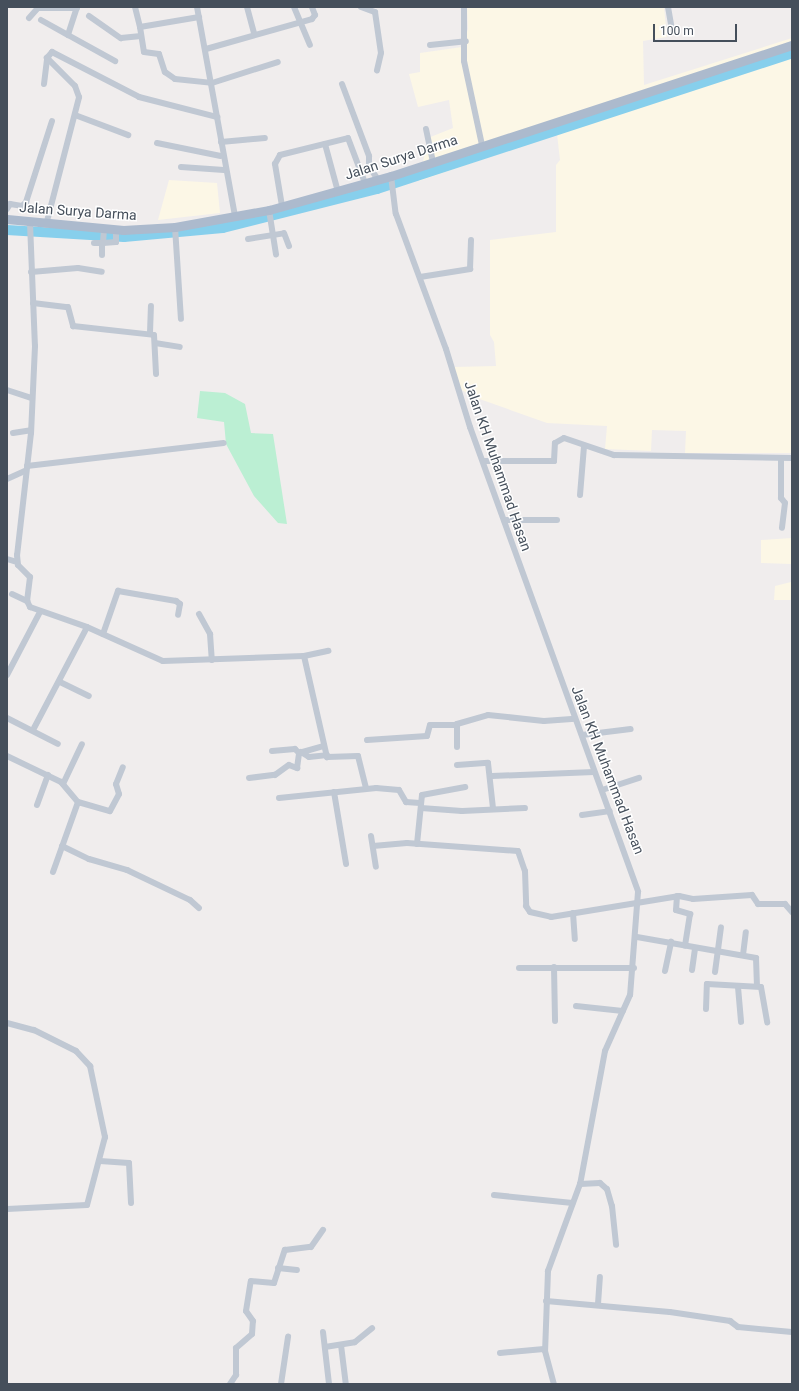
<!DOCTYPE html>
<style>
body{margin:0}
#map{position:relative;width:799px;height:1391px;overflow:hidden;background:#f0eded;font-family:Roboto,sans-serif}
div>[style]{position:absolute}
.commercial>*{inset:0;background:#fcf7e6}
.green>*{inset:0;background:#bbefd3}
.river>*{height:10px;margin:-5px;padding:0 5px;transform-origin:5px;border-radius:5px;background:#87cfec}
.street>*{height:6px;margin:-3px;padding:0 3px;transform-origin:3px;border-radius:3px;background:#c0c8d3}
.primary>*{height:9px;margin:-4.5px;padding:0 4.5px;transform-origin:4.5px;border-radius:4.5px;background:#acbacd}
span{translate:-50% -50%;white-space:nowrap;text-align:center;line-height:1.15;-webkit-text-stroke:3px #fff;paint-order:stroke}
.street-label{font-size:14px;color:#454f5b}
.frame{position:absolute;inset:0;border:8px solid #454f5b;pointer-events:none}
.scale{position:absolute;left:653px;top:24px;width:84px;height:18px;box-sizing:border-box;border:2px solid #454f5b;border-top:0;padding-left:5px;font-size:12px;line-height:14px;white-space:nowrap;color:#454f5b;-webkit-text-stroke:3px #fff;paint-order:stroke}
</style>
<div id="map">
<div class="commercial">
<div style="clip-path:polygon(467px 7px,664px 7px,667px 37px,643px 41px,644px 85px,792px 38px,792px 453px,685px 453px,686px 431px,652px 430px,651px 451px,605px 449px,607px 426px,547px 423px,471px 396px,459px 388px,454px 367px,496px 366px,494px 342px,490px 335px,490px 240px,556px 232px,556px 165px,560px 160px,557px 134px,419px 181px,428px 138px,453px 128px,449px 100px,418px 107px,409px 74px,420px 72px,420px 53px,462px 47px,468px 29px)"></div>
<div style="clip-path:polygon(169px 180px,217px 183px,220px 213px,158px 220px)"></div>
<div style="clip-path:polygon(792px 502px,792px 600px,774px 600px,775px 586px,791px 582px,791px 564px,761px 563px,761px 540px,792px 538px)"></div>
</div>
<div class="green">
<div style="clip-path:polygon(200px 391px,225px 393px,245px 404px,251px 433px,273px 434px,287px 524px,278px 523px,254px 496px,226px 444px,224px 422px,197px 418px)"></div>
</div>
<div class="river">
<div style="left:7px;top:230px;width:117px;rotate:3.4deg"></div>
<div style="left:124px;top:237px;width:99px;rotate:-5.2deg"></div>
<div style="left:223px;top:228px;width:159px;rotate:-14.2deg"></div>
<div style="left:377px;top:189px;width:437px;rotate:-18.1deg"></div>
</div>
<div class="street">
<div style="left:77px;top:7px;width:29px;rotate:108deg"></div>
<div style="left:68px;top:35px;width:54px;rotate:29deg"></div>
<div style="left:135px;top:7px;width:21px;rotate:76deg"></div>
<div style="left:140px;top:27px;width:60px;rotate:-9.6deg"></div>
<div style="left:197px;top:7px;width:213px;rotate:79.7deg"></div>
<div style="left:247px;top:7px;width:28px;rotate:75deg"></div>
<div style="left:294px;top:7px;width:41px;rotate:67.2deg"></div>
<div style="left:361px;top:7px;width:15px;rotate:20deg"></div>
<div style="left:375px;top:12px;width:41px;rotate:81.7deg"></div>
<div style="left:381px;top:53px;width:18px;rotate:103deg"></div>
<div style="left:464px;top:7px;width:54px;rotate:90deg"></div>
<div style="left:464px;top:61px;width:86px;rotate:77.9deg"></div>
<div style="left:668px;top:7px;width:23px;rotate:80deg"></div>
<div style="left:89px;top:16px;width:39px;rotate:35deg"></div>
<div style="left:121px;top:38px;width:20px;rotate:-6deg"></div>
<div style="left:29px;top:18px;width:13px;rotate:-48deg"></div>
<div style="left:38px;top:8px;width:39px"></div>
<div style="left:41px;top:20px;width:31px;rotate:29deg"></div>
<div style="left:140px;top:27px;width:25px;rotate:81deg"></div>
<div style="left:144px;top:52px;width:15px;rotate:8deg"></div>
<div style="left:159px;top:54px;width:19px;rotate:72deg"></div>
<div style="left:165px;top:72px;width:12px;rotate:35deg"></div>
<div style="left:175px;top:79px;width:37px;rotate:6deg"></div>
<div style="left:212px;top:83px;width:69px;rotate:-17.7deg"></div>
<div style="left:430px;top:45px;width:36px;rotate:-6deg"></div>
<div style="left:206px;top:49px;width:110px;rotate:-15.8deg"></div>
<div style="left:312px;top:19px;width:5px;rotate:-53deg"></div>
<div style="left:315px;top:15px;width:9px;rotate:-111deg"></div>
<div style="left:44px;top:84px;width:26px;rotate:-83deg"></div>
<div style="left:47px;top:58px;width:8px;rotate:-50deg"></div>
<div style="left:52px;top:52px;width:98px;rotate:27.3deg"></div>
<div style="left:139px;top:97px;width:81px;rotate:14.4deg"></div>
<div style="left:342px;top:84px;width:77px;rotate:69.4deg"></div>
<div style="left:369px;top:156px;width:10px;rotate:90deg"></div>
<div style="left:369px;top:166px;width:17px;rotate:57deg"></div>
<div style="left:75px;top:115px;width:57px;rotate:20.7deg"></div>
<div style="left:426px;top:129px;width:34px;rotate:78deg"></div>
<div style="left:221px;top:142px;width:44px;rotate:-5.2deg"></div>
<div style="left:157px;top:143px;width:65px;rotate:11.5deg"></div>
<div style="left:325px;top:144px;width:50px;rotate:74.8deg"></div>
<div style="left:181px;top:167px;width:43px;rotate:4deg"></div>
<div style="left:391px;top:176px;width:38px;rotate:83deg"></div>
<div style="left:396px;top:214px;width:144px;rotate:69.7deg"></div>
<div style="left:446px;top:349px;width:82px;rotate:72.9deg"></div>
<div style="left:470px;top:427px;width:494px;rotate:70.1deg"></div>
<div style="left:638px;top:892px;width:103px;rotate:94.4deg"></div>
<div style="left:630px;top:995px;width:61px;rotate:114.1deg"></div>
<div style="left:605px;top:1051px;width:135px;rotate:100.6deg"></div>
<div style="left:580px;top:1184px;width:93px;rotate:110.2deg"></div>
<div style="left:548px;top:1271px;width:80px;rotate:92.1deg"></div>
<div style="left:545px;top:1351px;width:34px;rotate:75deg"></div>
<div style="left:282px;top:206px;width:43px;rotate:-99.5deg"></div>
<div style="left:275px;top:164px;width:10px;rotate:-61deg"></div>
<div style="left:280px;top:155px;width:70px;rotate:-14deg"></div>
<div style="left:348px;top:138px;width:48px;rotate:69.3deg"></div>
<div style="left:7px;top:209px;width:6px;rotate:-59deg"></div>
<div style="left:10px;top:204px;width:12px;rotate:9deg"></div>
<div style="left:22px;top:206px;width:6px;rotate:-45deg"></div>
<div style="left:26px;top:202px;width:85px;rotate:-72.2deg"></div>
<div style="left:269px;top:210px;width:45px;rotate:81deg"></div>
<div style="left:30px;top:223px;width:123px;rotate:87.7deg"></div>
<div style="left:35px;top:346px;width:87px;rotate:92.6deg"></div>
<div style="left:31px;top:433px;width:123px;rotate:96.5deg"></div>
<div style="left:17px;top:555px;width:10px;rotate:84deg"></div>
<div style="left:18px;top:565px;width:17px;rotate:45deg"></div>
<div style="left:30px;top:577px;width:24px;rotate:97deg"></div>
<div style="left:27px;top:601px;width:7px;rotate:63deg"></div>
<div style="left:30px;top:607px;width:60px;rotate:19.3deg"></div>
<div style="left:87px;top:627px;width:83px;rotate:24.1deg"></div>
<div style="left:163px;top:661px;width:141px;rotate:-2deg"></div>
<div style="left:304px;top:656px;width:25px;rotate:-12deg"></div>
<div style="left:46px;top:225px;width:132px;rotate:-75.5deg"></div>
<div style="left:79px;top:97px;width:12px;rotate:-110deg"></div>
<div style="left:75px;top:86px;width:40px;rotate:-135deg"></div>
<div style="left:175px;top:227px;width:92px;rotate:86.3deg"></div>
<div style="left:248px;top:239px;width:36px;rotate:-9deg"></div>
<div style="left:284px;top:233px;width:14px;rotate:69deg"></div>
<div style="left:94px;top:243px;width:9px"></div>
<div style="left:103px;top:243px;width:14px;rotate:-86deg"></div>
<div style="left:102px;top:243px;width:12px;rotate:90deg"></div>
<div style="left:103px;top:243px;width:13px;rotate:-4deg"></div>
<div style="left:116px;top:242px;width:12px;rotate:-90deg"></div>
<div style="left:31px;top:272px;width:47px;rotate:-4.9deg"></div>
<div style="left:78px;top:268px;width:24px;rotate:9deg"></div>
<div style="left:420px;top:277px;width:51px;rotate:-9.1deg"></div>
<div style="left:470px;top:269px;width:29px;rotate:-88deg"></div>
<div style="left:33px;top:303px;width:35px;rotate:7deg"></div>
<div style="left:68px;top:307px;width:20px;rotate:75deg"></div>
<div style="left:73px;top:326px;width:81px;rotate:6.3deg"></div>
<div style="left:154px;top:335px;width:39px;rotate:87deg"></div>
<div style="left:150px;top:333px;width:27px;rotate:-88deg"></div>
<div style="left:155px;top:343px;width:25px;rotate:9deg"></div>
<div style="left:7px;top:390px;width:26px;rotate:18deg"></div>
<div style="left:13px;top:433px;width:18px;rotate:-9deg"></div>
<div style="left:781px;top:458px;width:40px;rotate:90deg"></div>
<div style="left:781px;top:498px;width:6px;rotate:51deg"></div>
<div style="left:785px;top:503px;width:25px;rotate:97deg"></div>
<div style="left:483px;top:461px;width:71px"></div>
<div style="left:554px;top:461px;width:18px;rotate:-87deg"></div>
<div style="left:555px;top:443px;width:10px;rotate:-29deg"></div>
<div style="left:564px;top:438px;width:53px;rotate:18.8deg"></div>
<div style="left:614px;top:455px;width:178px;rotate:1deg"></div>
<div style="left:27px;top:466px;width:198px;rotate:-6.7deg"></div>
<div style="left:7px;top:479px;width:20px;rotate:-24deg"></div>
<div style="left:580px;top:495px;width:49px;rotate:-85.3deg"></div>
<div style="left:504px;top:520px;width:53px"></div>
<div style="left:7px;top:559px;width:10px;rotate:17deg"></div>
<div style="left:12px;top:594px;width:17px;rotate:25deg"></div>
<div style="left:199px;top:614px;width:23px;rotate:61deg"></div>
<div style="left:210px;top:634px;width:26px;rotate:86deg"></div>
<div style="left:103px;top:634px;width:46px;rotate:-70.8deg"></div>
<div style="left:118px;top:591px;width:59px;rotate:9.8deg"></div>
<div style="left:176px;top:601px;width:5px;rotate:37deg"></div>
<div style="left:180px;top:604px;width:11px;rotate:100deg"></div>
<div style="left:304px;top:656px;width:104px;rotate:77.2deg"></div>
<div style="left:327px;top:757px;width:31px;rotate:-2deg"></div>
<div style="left:358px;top:756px;width:33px;rotate:76deg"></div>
<div style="left:7px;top:675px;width:71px;rotate:-62.4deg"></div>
<div style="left:60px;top:682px;width:32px;rotate:26deg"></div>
<div style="left:7px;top:718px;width:57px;rotate:27deg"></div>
<div style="left:33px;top:730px;width:116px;rotate:-62.3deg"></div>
<div style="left:582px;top:735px;width:49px;rotate:-7deg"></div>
<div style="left:367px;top:740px;width:60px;rotate:-3.8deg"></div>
<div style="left:427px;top:736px;width:11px;rotate:-75deg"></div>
<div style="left:430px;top:725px;width:26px"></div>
<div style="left:457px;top:747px;width:23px;rotate:-90deg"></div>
<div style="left:457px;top:724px;width:32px;rotate:-16deg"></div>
<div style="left:488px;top:715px;width:56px;rotate:6.1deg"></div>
<div style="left:544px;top:721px;width:31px;rotate:-4deg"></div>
<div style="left:272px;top:751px;width:23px;rotate:-5deg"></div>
<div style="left:295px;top:749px;width:6px;rotate:45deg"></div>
<div style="left:301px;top:752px;width:9px;rotate:32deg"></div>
<div style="left:309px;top:757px;width:18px;rotate:-6deg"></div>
<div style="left:7px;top:756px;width:60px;rotate:25.7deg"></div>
<div style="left:61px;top:782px;width:26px;rotate:50deg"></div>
<div style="left:78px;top:802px;width:33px;rotate:16deg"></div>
<div style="left:110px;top:811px;width:19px;rotate:-62deg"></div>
<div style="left:119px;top:794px;width:10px;rotate:-107deg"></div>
<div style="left:116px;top:784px;width:18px;rotate:-68deg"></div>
<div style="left:457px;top:765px;width:31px;rotate:-4deg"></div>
<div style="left:488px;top:763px;width:45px;rotate:83.7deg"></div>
<div style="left:492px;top:776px;width:102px;rotate:-2.2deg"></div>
<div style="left:249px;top:778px;width:26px;rotate:-7deg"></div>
<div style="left:275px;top:775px;width:17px;rotate:-36deg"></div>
<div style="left:289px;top:765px;width:9px;rotate:21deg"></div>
<div style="left:297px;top:768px;width:15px;rotate:-82deg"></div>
<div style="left:299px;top:753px;width:26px;rotate:-16deg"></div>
<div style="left:63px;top:784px;width:44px;rotate:-64.6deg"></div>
<div style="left:602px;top:790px;width:39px;rotate:-18deg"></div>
<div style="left:334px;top:792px;width:73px;rotate:80.5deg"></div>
<div style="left:279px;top:798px;width:98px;rotate:-5.9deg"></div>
<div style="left:376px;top:788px;width:23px;rotate:5deg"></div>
<div style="left:399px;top:790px;width:14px;rotate:60deg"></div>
<div style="left:406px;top:802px;width:14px;rotate:4deg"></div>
<div style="left:37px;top:805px;width:32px;rotate:-70deg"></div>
<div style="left:421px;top:808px;width:41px;rotate:4.2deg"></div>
<div style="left:462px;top:811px;width:63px;rotate:-2.7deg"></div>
<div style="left:582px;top:815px;width:28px;rotate:-8deg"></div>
<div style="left:371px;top:836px;width:31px;rotate:81deg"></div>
<div style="left:417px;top:844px;width:49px;rotate:-84.2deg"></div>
<div style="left:422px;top:795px;width:44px;rotate:-10.5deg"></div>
<div style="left:62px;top:846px;width:30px;rotate:26deg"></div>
<div style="left:89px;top:859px;width:40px;rotate:16deg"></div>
<div style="left:127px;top:870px;width:70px;rotate:25.5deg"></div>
<div style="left:190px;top:900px;width:12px;rotate:42deg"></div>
<div style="left:373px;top:846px;width:34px;rotate:-5deg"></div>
<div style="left:407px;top:843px;width:111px;rotate:4.1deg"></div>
<div style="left:518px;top:851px;width:21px;rotate:71deg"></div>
<div style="left:525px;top:871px;width:35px;rotate:88deg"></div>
<div style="left:526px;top:906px;width:7px;rotate:56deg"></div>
<div style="left:530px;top:912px;width:22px;rotate:13deg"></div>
<div style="left:551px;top:917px;width:130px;rotate:-9.3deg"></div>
<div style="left:679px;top:896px;width:14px;rotate:12deg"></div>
<div style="left:693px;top:899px;width:59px;rotate:-3.9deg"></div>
<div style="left:752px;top:895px;width:11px;rotate:56deg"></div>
<div style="left:758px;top:904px;width:27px"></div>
<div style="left:785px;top:904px;width:11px;rotate:49deg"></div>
<div style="left:53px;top:872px;width:74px;rotate:-70.3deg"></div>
<div style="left:677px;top:896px;width:14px;rotate:94deg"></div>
<div style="left:676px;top:910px;width:15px;rotate:16deg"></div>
<div style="left:690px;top:914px;width:32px;rotate:99deg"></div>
<div style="left:573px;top:913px;width:26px;rotate:86deg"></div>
<div style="left:637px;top:937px;width:121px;rotate:10deg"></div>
<div style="left:756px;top:958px;width:28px;rotate:88deg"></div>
<div style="left:743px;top:955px;width:23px;rotate:-83deg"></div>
<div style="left:554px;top:967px;width:54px;rotate:88.9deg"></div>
<div style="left:519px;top:968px;width:115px"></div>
<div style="left:692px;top:970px;width:22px;rotate:-82deg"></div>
<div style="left:665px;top:971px;width:30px;rotate:-78deg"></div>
<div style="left:715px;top:972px;width:45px;rotate:-82.4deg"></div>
<div style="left:738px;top:987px;width:35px;rotate:85deg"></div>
<div style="left:576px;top:1006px;width:47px;rotate:6.1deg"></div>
<div style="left:706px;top:1009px;width:25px;rotate:-88deg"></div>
<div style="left:707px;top:984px;width:54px;rotate:3.2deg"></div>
<div style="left:761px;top:987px;width:36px;rotate:80deg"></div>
<div style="left:7px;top:1023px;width:28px;rotate:15deg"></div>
<div style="left:34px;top:1030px;width:47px;rotate:26.6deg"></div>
<div style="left:76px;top:1051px;width:21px;rotate:47deg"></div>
<div style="left:90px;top:1066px;width:73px;rotate:78.1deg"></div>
<div style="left:105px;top:1137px;width:70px;rotate:104.8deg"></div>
<div style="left:87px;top:1205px;width:80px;rotate:177.1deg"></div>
<div style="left:100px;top:1161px;width:29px;rotate:4deg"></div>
<div style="left:129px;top:1163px;width:40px;rotate:87.1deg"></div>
<div style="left:580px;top:1184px;width:20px;rotate:-3deg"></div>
<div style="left:600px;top:1183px;width:9px;rotate:41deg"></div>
<div style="left:607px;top:1189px;width:18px;rotate:74deg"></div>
<div style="left:612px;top:1206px;width:39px;rotate:84deg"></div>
<div style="left:494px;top:1195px;width:79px;rotate:5.8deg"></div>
<div style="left:278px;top:1268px;width:19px;rotate:6deg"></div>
<div style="left:546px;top:1301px;width:124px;rotate:5.1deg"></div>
<div style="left:670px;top:1312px;width:61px;rotate:8.5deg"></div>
<div style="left:730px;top:1321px;width:10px;rotate:37deg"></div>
<div style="left:738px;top:1327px;width:54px;rotate:5.3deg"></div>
<div style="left:598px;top:1304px;width:27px;rotate:-86deg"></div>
<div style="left:323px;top:1332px;width:52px;rotate:83.4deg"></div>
<div style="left:341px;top:1345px;width:39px;rotate:83deg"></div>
<div style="left:325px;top:1347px;width:30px;rotate:-9deg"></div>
<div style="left:355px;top:1342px;width:22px;rotate:-39deg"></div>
<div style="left:500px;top:1353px;width:44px;rotate:-5.2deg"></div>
<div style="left:230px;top:1384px;width:11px;rotate:-56deg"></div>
<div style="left:236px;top:1375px;width:27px;rotate:-90deg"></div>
<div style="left:236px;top:1348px;width:21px;rotate:-41deg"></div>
<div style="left:252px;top:1334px;width:13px;rotate:-86deg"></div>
<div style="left:253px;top:1321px;width:12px;rotate:-125deg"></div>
<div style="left:246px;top:1311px;width:30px;rotate:-81deg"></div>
<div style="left:251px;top:1281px;width:23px;rotate:5deg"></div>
<div style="left:274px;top:1283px;width:35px;rotate:-72deg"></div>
<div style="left:285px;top:1250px;width:26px;rotate:-7deg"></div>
<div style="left:311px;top:1247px;width:21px;rotate:-55deg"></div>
<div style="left:281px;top:1384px;width:48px;rotate:-81.5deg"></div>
</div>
<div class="primary">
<div style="left:7px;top:219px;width:117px;rotate:5.4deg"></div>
<div style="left:123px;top:230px;width:52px;rotate:-3.3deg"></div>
<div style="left:175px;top:227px;width:96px;rotate:-10.3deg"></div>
<div style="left:269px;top:210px;width:127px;rotate:-15.6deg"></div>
<div style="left:391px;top:176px;width:422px;rotate:-18.1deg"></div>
</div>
<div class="street-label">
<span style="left:401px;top:157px;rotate:-18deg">Jalan Surya Darma</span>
<span style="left:78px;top:211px;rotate:4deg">Jalan Surya Darma</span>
<span style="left:498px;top:466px;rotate:71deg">Jalan KH Muhammad Hasan</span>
<span style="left:608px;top:770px;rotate:69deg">Jalan KH Muhammad Hasan</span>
</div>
<div class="frame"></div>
<div class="scale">100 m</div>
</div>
